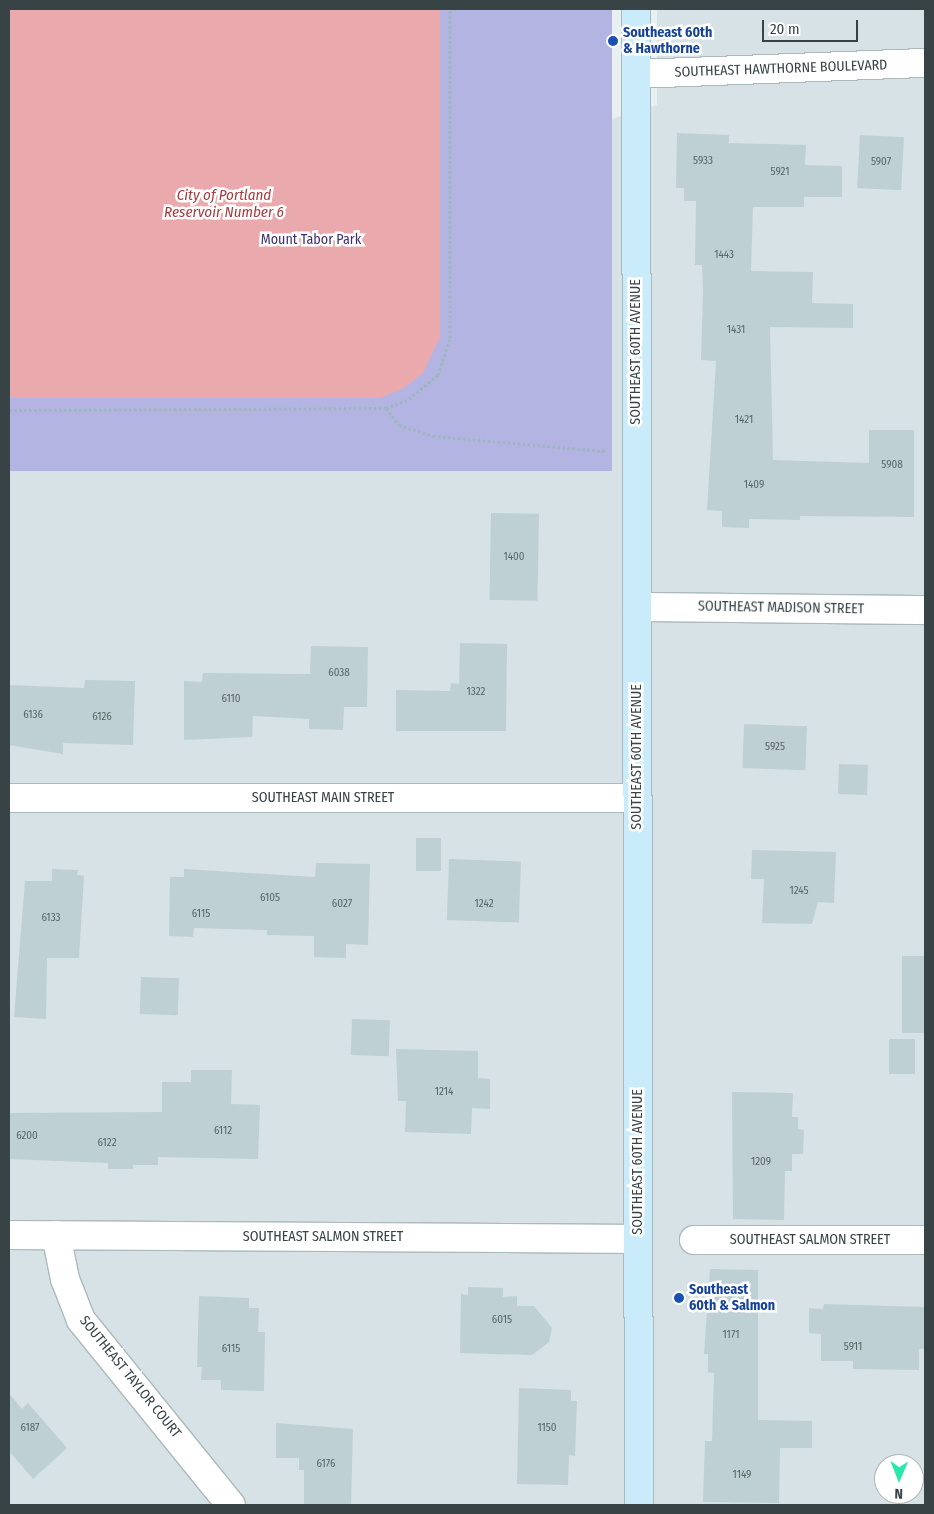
<!DOCTYPE html>
<style>
body{margin:0}
#map{position:relative;width:934px;height:1514px;overflow:hidden;background:#e8f0f2;font-family:"Fira Sans Condensed",sans-serif}
div>[style]{position:absolute}
.residential>*{inset:0;background:#d6e2e6}
.green>*{inset:0;background:#b4b4e3;transform-origin:0 0}
.water>*{inset:0;background:#eaa9ac}
.building>*{inset:0;background:#bed0d3;transform-origin:0 0}
.path>*{height:3px;margin-top:-1.5px;transform-origin:0;background:repeating-linear-gradient(90deg,#9db7bd 0 2.5px,transparent 0 5px)}
.roads{filter:drop-shadow(1px 0 #abb9bd) drop-shadow(-1px 0 #abb9bd) drop-shadow(0 1px #abb9bd) drop-shadow(0 -1px #abb9bd)}
.minor>*{height:28px;margin:-14px;padding:0 14px;transform-origin:14px;border-radius:14px;background:#fff}
.secondary>*{height:28px;margin:-14px;padding:0 14px;transform-origin:14px;border-radius:14px;background:#caecfa}
.dots>*{width:14px;height:14px;translate:-50% -50%;box-sizing:border-box;border:2px solid #fff;border-radius:50%}
span{translate:-50% -50%;white-space:nowrap;text-align:center;line-height:1.15;-webkit-text-stroke:5px #fff;paint-order:stroke}
.number-label{font-size:11px;color:#596668}
.number-label span{-webkit-text-stroke-width:0}
.transit-label{font-size:14px;color:#164399;font-weight:700}
.left{translate:0 -50%;text-align:left}
.street-label{font-size:14px;color:#374345}
.park-label{font-size:14px;color:#3a2f72}
.water-label{font-size:15px;color:#a8393d;font-style:italic}
.frame{position:absolute;inset:0;border:10px solid #374345;pointer-events:none}
.north{position:absolute;left:874px;top:1454px;width:50px;height:50px;box-sizing:border-box;background:#fff;border:1px solid #afb4b5;border-radius:50%;rotate:181deg;font-size:14px;font-weight:700;line-height:20px;text-align:center;color:#374345}
.north::after{content:'';display:block;margin:auto;width:18px;height:22px;background:#29e8ad;clip-path:polygon(50% 0,100% 100%,50% 72%,0 100%)}
.scale{position:absolute;left:762px;top:20px;width:96px;height:22px;box-sizing:border-box;border:2px solid #374345;border-top:0;padding-left:6px;font-size:15px;line-height:18px;white-space:nowrap;color:#374345;-webkit-text-stroke:4px #fff;paint-order:stroke}
</style>
<div id="map">
<div class="residential">
<div style="clip-path:polygon(evenodd,657px 9px,925px 9px,925px 1505px,9px 1505px,9px 471px,611px 469px,612px 474px,612px 119px,657px 105px,657px 9px,884px 1464px,914px 1464px,914px 1494px,884px 1494px,884px 1464px)"></div>
</div>
<div class="green">
<div style="left:9px;top:9px;width:603px;height:462px"></div>
</div>
<div class="water">
<div style="clip-path:polygon(9px 9px,440px 9px,440px 337px,423px 373px,404px 388px,380px 398px,9px 398px)"></div>
</div>
<div class="building">
<div style="clip-path:polygon(677px 133px,729px 135px,729px 143px,806px 145px,805px 165px,842px 166px,842px 197px,804px 197px,804px 207px,753px 207px,751px 271px,813px 272px,812px 303px,853px 304px,853px 328px,770px 327px,773px 460px,869px 463px,869px 430px,914px 430px,914px 517px,800px 516px,800px 520px,749px 519px,749px 528px,722px 527px,722px 511px,707px 510px,716px 361px,701px 360px,703px 291px,702px 265px,695px 265px,696px 201px,684px 201px,684px 188px,676px 188px)"></div>
<div style="left:860px;top:135px;width:44px;height:53px;rotate:3deg"></div>
<div style="left:491px;top:513px;width:48px;height:87px;rotate:1deg"></div>
<div style="clip-path:polygon(460px 643px,507px 644px,506px 731px,396px 731px,396px 690px,450px 691px,451px 683px,459px 684px)"></div>
<div style="clip-path:polygon(311px 646px,368px 647px,367px 707px,344px 707px,343px 730px,309px 729px,309px 719px,253px 716px,252px 737px,184px 740px,184px 681px,202px 682px,203px 673px,310px 674px)"></div>
<div style="clip-path:polygon(85px 680px,135px 681px,133px 745px,63px 743px,63px 754px,9px 745px,9px 685px,84px 688px)"></div>
<div style="left:744px;top:724px;width:63px;height:44px;rotate:2deg"></div>
<div style="left:839px;top:764px;width:29px;height:30px;rotate:2deg"></div>
<div style="left:416px;top:838px;width:25px;height:33px"></div>
<div style="clip-path:polygon(752px 850px,836px 852px,834px 903px,818px 902px,812px 924px,762px 923px,764px 879px,751px 879px)"></div>
<div style="left:449px;top:859px;width:72px;height:61px;rotate:2deg"></div>
<div style="clip-path:polygon(316px 863px,370px 864px,368px 945px,346px 944px,346px 958px,314px 957px,314px 936px,267px 935px,267px 930px,194px 928px,193px 937px,169px 936px,170px 877px,184px 877px,184px 869px,315px 877px)"></div>
<div style="clip-path:polygon(52px 869px,78px 870px,77px 875px,84px 876px,79px 958px,47px 958px,46px 1019px,14px 1017px,25px 881px,52px 881px)"></div>
<div style="left:902px;top:956px;width:23px;height:77px"></div>
<div style="left:141px;top:977px;width:38px;height:37px;rotate:2deg"></div>
<div style="left:352px;top:1019px;width:38px;height:36px;rotate:2deg"></div>
<div style="left:889px;top:1039px;width:26px;height:35px"></div>
<div style="clip-path:polygon(396px 1049px,478px 1051px,478px 1078px,490px 1079px,490px 1109px,472px 1108px,471px 1134px,405px 1132px,406px 1101px,398px 1101px)"></div>
<div style="clip-path:polygon(191px 1070px,232px 1070px,231px 1104px,260px 1105px,258px 1159px,158px 1157px,158px 1165px,133px 1165px,133px 1169px,108px 1169px,108px 1163px,9px 1159px,9px 1113px,162px 1112px,162px 1082px,191px 1082px)"></div>
<div style="clip-path:polygon(732px 1092px,793px 1093px,792px 1117px,798px 1117px,798px 1129px,804px 1130px,803px 1154px,792px 1154px,792px 1171px,785px 1171px,784px 1220px,733px 1219px)"></div>
<div style="clip-path:polygon(710px 1269px,758px 1270px,758px 1420px,812px 1421px,812px 1448px,780px 1448px,779px 1503px,703px 1502px,705px 1441px,712px 1441px,714px 1373px,708px 1372px,708px 1354px,704px 1354px)"></div>
<div style="clip-path:polygon(468px 1287px,503px 1288px,503px 1297px,517px 1296px,517px 1306px,534px 1306px,552px 1328px,549px 1342px,532px 1355px,460px 1353px,461px 1294px,468px 1295px)"></div>
<div style="clip-path:polygon(199px 1296px,249px 1298px,249px 1308px,259px 1308px,258px 1332px,265px 1332px,264px 1391px,221px 1390px,221px 1380px,201px 1380px,202px 1367px,197px 1367px)"></div>
<div style="clip-path:polygon(824px 1304px,925px 1307px,925px 1349px,919px 1349px,919px 1370px,853px 1369px,853px 1361px,821px 1361px,821px 1334px,809px 1333px,809px 1308px,823px 1309px)"></div>
<div style="clip-path:polygon(519px 1388px,571px 1390px,571px 1401px,577px 1401px,575px 1456px,569px 1455px,568px 1485px,517px 1484px)"></div>
<div style="clip-path:polygon(9px 1393px,22px 1409px,28px 1403px,67px 1448px,33px 1479px,9px 1451px)"></div>
<div style="clip-path:polygon(276px 1423px,353px 1429px,351px 1505px,304px 1505px,304px 1470px,299px 1470px,299px 1458px,276px 1458px)"></div>
</div>
<div class="path">
<div style="left:386px;top:408px;width:21px;rotate:53deg"></div>
<div style="left:399px;top:425px;width:36px;rotate:18deg"></div>
<div style="left:433px;top:436px;width:174px;rotate:5deg"></div>
<div style="left:9px;top:410px;width:377px;rotate:-0.3deg"></div>
<div style="left:386px;top:408px;width:25px;rotate:-21deg"></div>
<div style="left:409px;top:399px;width:38px;rotate:-40deg"></div>
<div style="left:438px;top:375px;width:39px;rotate:-72deg"></div>
<div style="left:450px;top:338px;width:329px;rotate:-90deg"></div>
</div>
<div class="roads">
<div class="minor">
<div style="left:636px;top:74px;width:289px;rotate:-2.2deg"></div>
<div style="left:637px;top:607px;width:288px;rotate:0.6deg"></div>
<div style="left:9px;top:798px;width:628px"></div>
<div style="left:9px;top:1235px;width:629px;rotate:0.36deg"></div>
<div style="left:56px;top:1235px;width:45px;rotate:78.4deg"></div>
<div style="left:65px;top:1279px;width:44px;rotate:68.7deg"></div>
<div style="left:81px;top:1320px;width:238px;rotate:51deg"></div>
<div style="left:694px;top:1240px;width:231px"></div>
</div>
<div class="secondary">
<div style="left:636px;top:9px;width:1496px;rotate:89.89deg"></div>
</div>
</div>
<div class="dots">
<div style="left:613px;top:41px;background:#1a4fb4"></div>
<div style="left:679px;top:1298px;background:#1a4fb4"></div>
</div>
<div class="number-label">
<span style="left:703px;top:161px">5933</span>
<span style="left:881px;top:162px">5907</span>
<span style="left:780px;top:172px">5921</span>
<span style="left:724px;top:255px">1443</span>
<span style="left:736px;top:330px">1431</span>
<span style="left:744px;top:420px">1421</span>
<span style="left:892px;top:465px">5908</span>
<span style="left:754px;top:485px">1409</span>
<span style="left:514px;top:557px">1400</span>
<span style="left:339px;top:673px">6038</span>
<span style="left:476px;top:692px">1322</span>
<span style="left:231px;top:699px">6110</span>
<span style="left:33px;top:715px">6136</span>
<span style="left:102px;top:717px">6126</span>
<span style="left:775px;top:747px">5925</span>
<span style="left:799px;top:891px">1245</span>
<span style="left:270px;top:898px">6105</span>
<span style="left:342px;top:904px">6027</span>
<span style="left:484px;top:904px">1242</span>
<span style="left:201px;top:914px">6115</span>
<span style="left:51px;top:918px">6133</span>
<span style="left:444px;top:1092px">1214</span>
<span style="left:223px;top:1131px">6112</span>
<span style="left:27px;top:1136px">6200</span>
<span style="left:107px;top:1143px">6122</span>
<span style="left:761px;top:1162px">1209</span>
<span style="left:502px;top:1320px">6015</span>
<span style="left:731px;top:1335px">1171</span>
<span style="left:853px;top:1347px">5911</span>
<span style="left:231px;top:1349px">6115</span>
<span style="left:30px;top:1428px">6187</span>
<span style="left:547px;top:1428px">1150</span>
<span style="left:326px;top:1464px">6176</span>
<span style="left:742px;top:1475px">1149</span>
</div>
<div class="transit-label">
<span class="left" style="left:623px;top:41px">Southeast 60th<br>&amp; Hawthorne</span>
<span class="left" style="left:689px;top:1298px">Southeast<br>60th &amp; Salmon</span>
</div>
<div class="street-label">
<span style="left:781px;top:69px;rotate:-2deg">SOUTHEAST HAWTHORNE BOULEVARD</span>
<span style="left:636px;top:352px;rotate:-90deg">SOUTHEAST 60TH AVENUE</span>
<span style="left:781px;top:608px;rotate:1deg">SOUTHEAST MADISON STREET</span>
<span style="left:637px;top:757px;rotate:-90deg">SOUTHEAST 60TH AVENUE</span>
<span style="left:323px;top:798px">SOUTHEAST MAIN STREET</span>
<span style="left:638px;top:1162px;rotate:-90deg">SOUTHEAST 60TH AVENUE</span>
<span style="left:323px;top:1237px">SOUTHEAST SALMON STREET</span>
<span style="left:810px;top:1240px">SOUTHEAST SALMON STREET</span>
<span style="left:130px;top:1377px;rotate:51deg">SOUTHEAST TAYLOR COURT</span>
</div>
<div class="park-label">
<span style="left:311px;top:240px">Mount Tabor Park</span>
</div>
<div class="water-label">
<span style="left:224px;top:204px">City of Portland<br>Reservoir Number 6</span>
</div>
<div class="frame"></div>
<div class="north">N</div>
<div class="scale">20 m</div>
</div>
